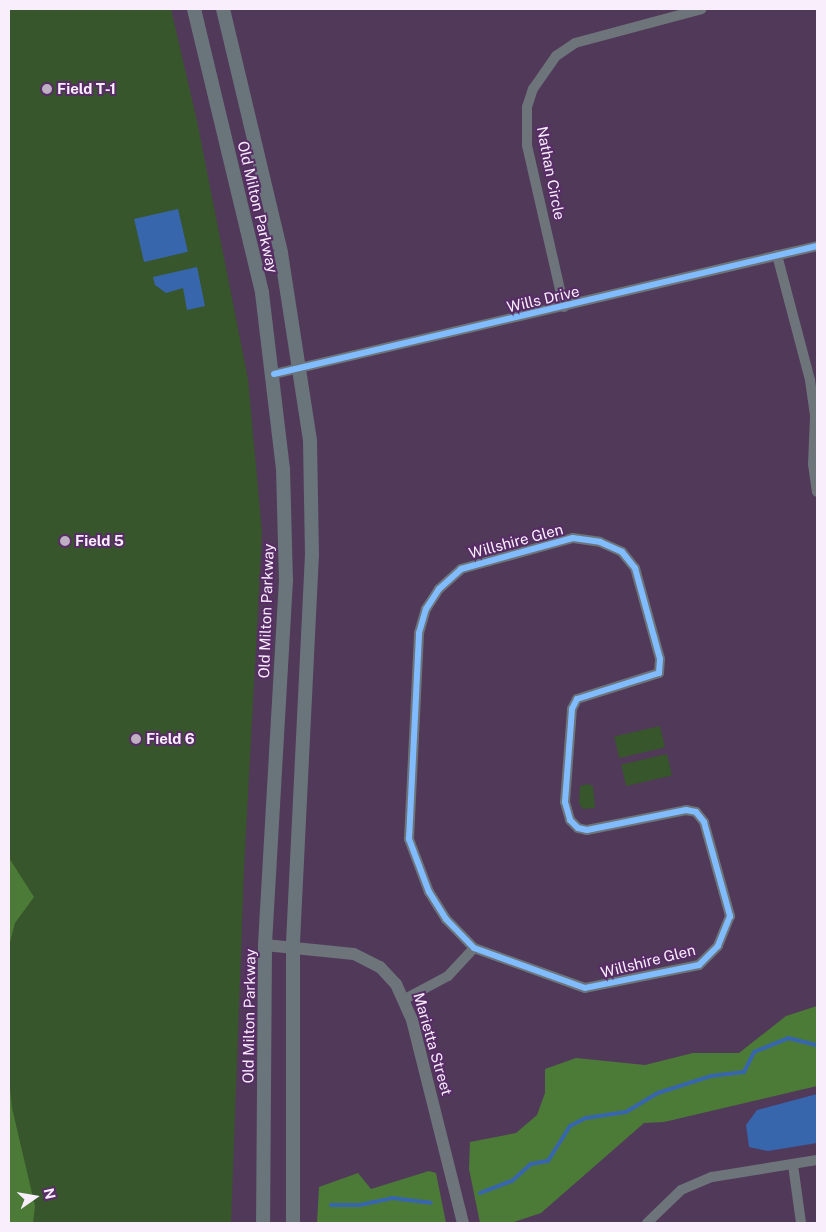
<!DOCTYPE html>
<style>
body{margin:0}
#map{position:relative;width:826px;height:1232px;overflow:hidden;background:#513959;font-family:"Public Sans",sans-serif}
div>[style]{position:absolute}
.green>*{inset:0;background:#38562b;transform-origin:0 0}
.forest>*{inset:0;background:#4c7b37}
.water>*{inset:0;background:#3866ad;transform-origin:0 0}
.stream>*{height:4px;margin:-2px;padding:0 2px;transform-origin:2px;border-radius:2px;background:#3866ad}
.minor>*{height:10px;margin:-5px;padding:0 5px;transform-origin:5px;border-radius:5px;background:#6d747a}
.tertiary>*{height:12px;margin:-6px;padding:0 6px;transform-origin:6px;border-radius:6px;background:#6d747a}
.secondary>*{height:14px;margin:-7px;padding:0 7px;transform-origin:7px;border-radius:7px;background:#6a757b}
.cycleway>*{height:6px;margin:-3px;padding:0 3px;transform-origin:3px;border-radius:3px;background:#80bcff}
.dots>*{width:14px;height:14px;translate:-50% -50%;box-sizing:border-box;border:2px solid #582c66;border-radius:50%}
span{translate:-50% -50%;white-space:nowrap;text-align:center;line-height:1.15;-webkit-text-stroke:4px #582c66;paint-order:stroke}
.poi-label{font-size:15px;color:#f8eefc;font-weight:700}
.left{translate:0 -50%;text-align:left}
.street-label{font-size:15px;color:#f8eefc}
.frame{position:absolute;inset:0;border:10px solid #f8eefc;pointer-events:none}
.north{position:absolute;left:10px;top:1172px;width:50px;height:50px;-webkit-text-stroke:4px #582c66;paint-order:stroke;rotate:77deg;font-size:14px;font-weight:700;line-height:20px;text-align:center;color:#f8eefc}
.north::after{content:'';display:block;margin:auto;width:18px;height:22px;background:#f8eefc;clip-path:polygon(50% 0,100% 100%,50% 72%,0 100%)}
</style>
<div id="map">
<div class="green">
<div style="clip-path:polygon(9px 9px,171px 9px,197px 121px,248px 379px,262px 532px,244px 870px,231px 1223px,9px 1223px)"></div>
<div style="left:660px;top:726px;width:22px;height:47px;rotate:77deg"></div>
<div style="left:667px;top:754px;width:22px;height:47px;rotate:77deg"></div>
<div style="clip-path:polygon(588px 784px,593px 786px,595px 808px,583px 809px,579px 803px,580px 786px)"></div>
</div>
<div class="forest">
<div style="clip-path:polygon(9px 858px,34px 897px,15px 923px,9px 946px)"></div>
<div style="clip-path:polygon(817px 1006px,817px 1086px,664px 1122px,644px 1123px,541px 1213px,511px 1223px,480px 1223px,469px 1169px,470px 1142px,516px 1133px,537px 1115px,545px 1093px,545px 1069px,576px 1058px,645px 1065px,693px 1053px,739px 1053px,786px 1016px)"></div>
<div style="clip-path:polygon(9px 1079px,12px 1108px,35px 1206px,33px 1223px,9px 1223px)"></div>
<div style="clip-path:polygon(429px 1171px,436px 1173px,446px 1223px,317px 1223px,319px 1187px,358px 1173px,371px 1189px)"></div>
</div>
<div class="water">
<div style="left:178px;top:209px;width:44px;height:45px;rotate:77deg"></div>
<div style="clip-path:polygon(197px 267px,205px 306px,187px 310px,183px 288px,166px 293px,155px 285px,153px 277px)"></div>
<div style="clip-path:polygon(817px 1094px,817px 1143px,768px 1151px,749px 1147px,746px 1125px,757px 1110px)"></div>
</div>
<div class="stream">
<div style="left:480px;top:1193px;width:34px;rotate:-21deg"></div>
<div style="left:512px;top:1181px;width:25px;rotate:-42deg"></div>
<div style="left:531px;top:1164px;width:17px;rotate:-10deg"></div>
<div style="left:548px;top:1161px;width:41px;rotate:-57.8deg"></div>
<div style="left:570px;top:1126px;width:18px;rotate:-27deg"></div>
<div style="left:586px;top:1118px;width:40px;rotate:-8.5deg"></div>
<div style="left:626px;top:1112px;width:37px;rotate:-31deg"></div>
<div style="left:658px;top:1093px;width:56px;rotate:-17.8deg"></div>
<div style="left:711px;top:1076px;width:33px;rotate:-7deg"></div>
<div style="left:744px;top:1072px;width:22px;rotate:-63deg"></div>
<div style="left:754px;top:1052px;width:37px;rotate:-22deg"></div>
<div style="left:788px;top:1038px;width:30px;rotate:14deg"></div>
<div style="left:331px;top:1205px;width:29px"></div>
<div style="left:360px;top:1205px;width:33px;rotate:-12deg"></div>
<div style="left:392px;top:1198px;width:39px;rotate:7deg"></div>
</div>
<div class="minor">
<div style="left:777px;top:255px;width:129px;rotate:75.2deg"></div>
<div style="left:810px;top:380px;width:37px;rotate:82deg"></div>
<div style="left:815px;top:417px;width:47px;rotate:92.4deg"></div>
<div style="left:813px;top:464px;width:28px;rotate:82deg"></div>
<div style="left:564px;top:307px;width:166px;rotate:-102.9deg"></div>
<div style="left:527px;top:145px;width:38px;rotate:-90deg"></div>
<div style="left:527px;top:107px;width:19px;rotate:-72deg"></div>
<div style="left:533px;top:89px;width:40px;rotate:-55.1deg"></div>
<div style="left:556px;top:56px;width:23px;rotate:-34deg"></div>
<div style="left:575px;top:43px;width:131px;rotate:-15deg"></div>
<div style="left:274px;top:374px;width:558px;rotate:-13.26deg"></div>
<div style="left:573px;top:538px;width:27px;rotate:8deg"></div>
<div style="left:600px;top:542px;width:24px;rotate:24deg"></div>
<div style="left:622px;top:552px;width:21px;rotate:51deg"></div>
<div style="left:635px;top:568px;width:94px;rotate:74.6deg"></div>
<div style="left:660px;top:659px;width:14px;rotate:94deg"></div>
<div style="left:659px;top:673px;width:86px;rotate:162.4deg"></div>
<div style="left:577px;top:699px;width:11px;rotate:117deg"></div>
<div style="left:572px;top:709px;width:93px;rotate:94.3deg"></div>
<div style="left:565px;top:802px;width:19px;rotate:74deg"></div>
<div style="left:570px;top:820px;width:11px;rotate:45deg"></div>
<div style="left:578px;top:828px;width:9px;rotate:13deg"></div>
<div style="left:587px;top:830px;width:101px;rotate:-11.4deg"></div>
<div style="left:686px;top:810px;width:10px;rotate:11deg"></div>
<div style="left:696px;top:812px;width:13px;rotate:51deg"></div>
<div style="left:704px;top:822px;width:98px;rotate:74.5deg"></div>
<div style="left:730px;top:916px;width:32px;rotate:112deg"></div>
<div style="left:718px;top:946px;width:27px;rotate:135deg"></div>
<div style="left:699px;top:965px;width:116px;rotate:168.6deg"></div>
<div style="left:585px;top:988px;width:118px;rotate:-160.2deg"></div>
<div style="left:474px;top:948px;width:40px;rotate:-134deg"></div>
<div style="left:446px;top:919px;width:32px;rotate:-122deg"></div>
<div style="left:429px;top:892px;width:57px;rotate:-110.7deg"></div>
<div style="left:409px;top:839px;width:206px;rotate:-87.2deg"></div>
<div style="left:419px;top:633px;width:25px;rotate:-74deg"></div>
<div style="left:426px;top:609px;width:24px;rotate:-57deg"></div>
<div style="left:439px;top:589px;width:30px;rotate:-42deg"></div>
<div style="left:461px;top:569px;width:116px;rotate:-15.5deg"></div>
<div style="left:405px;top:999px;width:49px;rotate:-28.1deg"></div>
<div style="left:448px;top:976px;width:38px;rotate:-47deg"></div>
<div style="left:793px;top:1165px;width:59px;rotate:82.1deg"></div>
<div style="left:647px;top:1223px;width:47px;rotate:-44.1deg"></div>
<div style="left:681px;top:1190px;width:34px;rotate:-23deg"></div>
<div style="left:712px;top:1177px;width:106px;rotate:-9.2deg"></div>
</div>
<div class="tertiary">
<div style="left:265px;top:945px;width:89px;rotate:5.8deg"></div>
<div style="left:354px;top:954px;width:29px;rotate:27deg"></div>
<div style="left:380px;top:967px;width:23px;rotate:47deg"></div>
<div style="left:396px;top:984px;width:39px;rotate:66deg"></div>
<div style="left:412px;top:1020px;width:209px;rotate:75.9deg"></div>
</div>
<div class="secondary">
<div style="left:194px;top:9px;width:292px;rotate:76.5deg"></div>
<div style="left:262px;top:293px;width:176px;rotate:83.2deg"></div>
<div style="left:283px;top:468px;width:112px;rotate:88.5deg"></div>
<div style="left:286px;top:580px;width:366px;rotate:93.3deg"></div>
<div style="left:265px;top:945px;width:278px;rotate:90.4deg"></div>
<div style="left:223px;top:9px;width:251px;rotate:76.6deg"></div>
<div style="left:281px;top:253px;width:190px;rotate:81.2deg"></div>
<div style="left:310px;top:441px;width:113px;rotate:89deg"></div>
<div style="left:312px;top:554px;width:392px;rotate:92.8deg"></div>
<div style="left:293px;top:946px;width:277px;rotate:90deg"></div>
</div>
<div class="cycleway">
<div style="left:274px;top:374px;width:558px;rotate:-13.26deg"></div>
<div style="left:573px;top:538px;width:27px;rotate:8deg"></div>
<div style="left:600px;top:542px;width:24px;rotate:24deg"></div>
<div style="left:622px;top:552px;width:21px;rotate:51deg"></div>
<div style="left:635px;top:568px;width:94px;rotate:74.6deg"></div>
<div style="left:660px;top:659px;width:14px;rotate:94deg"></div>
<div style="left:659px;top:673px;width:86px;rotate:162.4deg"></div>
<div style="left:577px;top:699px;width:11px;rotate:117deg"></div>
<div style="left:572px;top:709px;width:93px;rotate:94.3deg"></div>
<div style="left:565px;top:802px;width:19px;rotate:74deg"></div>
<div style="left:570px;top:820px;width:11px;rotate:45deg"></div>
<div style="left:578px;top:828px;width:9px;rotate:13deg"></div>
<div style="left:587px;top:830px;width:101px;rotate:-11.4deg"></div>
<div style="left:686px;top:810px;width:10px;rotate:11deg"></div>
<div style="left:696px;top:812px;width:13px;rotate:51deg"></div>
<div style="left:704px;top:822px;width:98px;rotate:74.5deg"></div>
<div style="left:730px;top:916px;width:32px;rotate:112deg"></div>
<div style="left:718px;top:946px;width:27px;rotate:135deg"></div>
<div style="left:699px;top:965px;width:116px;rotate:168.6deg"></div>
<div style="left:585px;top:988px;width:118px;rotate:-160.2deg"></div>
<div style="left:474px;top:948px;width:40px;rotate:-134deg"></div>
<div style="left:446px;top:919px;width:32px;rotate:-122deg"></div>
<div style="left:429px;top:892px;width:57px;rotate:-110.7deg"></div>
<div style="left:409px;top:839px;width:206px;rotate:-87.2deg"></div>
<div style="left:419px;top:633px;width:25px;rotate:-74deg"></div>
<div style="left:426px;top:609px;width:24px;rotate:-57deg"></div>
<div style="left:439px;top:589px;width:30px;rotate:-42deg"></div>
<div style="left:461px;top:569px;width:116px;rotate:-15.5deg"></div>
</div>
<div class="dots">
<div style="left:47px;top:89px;background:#beafc3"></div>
<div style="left:65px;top:541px;background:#beafc3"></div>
<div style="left:136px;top:739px;background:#beafc3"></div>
</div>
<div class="poi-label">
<span class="left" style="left:57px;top:89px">Field T-1</span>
<span class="left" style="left:75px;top:541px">Field 5</span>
<span class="left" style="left:146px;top:739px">Field 6</span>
</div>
<div class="street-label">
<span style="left:551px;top:173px;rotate:79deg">Nathan Circle</span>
<span style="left:258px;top:207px;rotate:77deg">Old Milton Parkway</span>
<span style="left:543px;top:299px;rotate:-13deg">Wills Drive</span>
<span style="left:516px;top:541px;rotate:-15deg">Willshire Glen</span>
<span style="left:266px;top:611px;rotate:-88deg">Old Milton Parkway</span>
<span style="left:648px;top:961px;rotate:-14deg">Willshire Glen</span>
<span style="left:249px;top:1016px;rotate:-89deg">Old Milton Parkway</span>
<span style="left:433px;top:1044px;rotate:74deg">Marietta Street</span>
</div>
<div class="frame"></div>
<div class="north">N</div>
</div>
